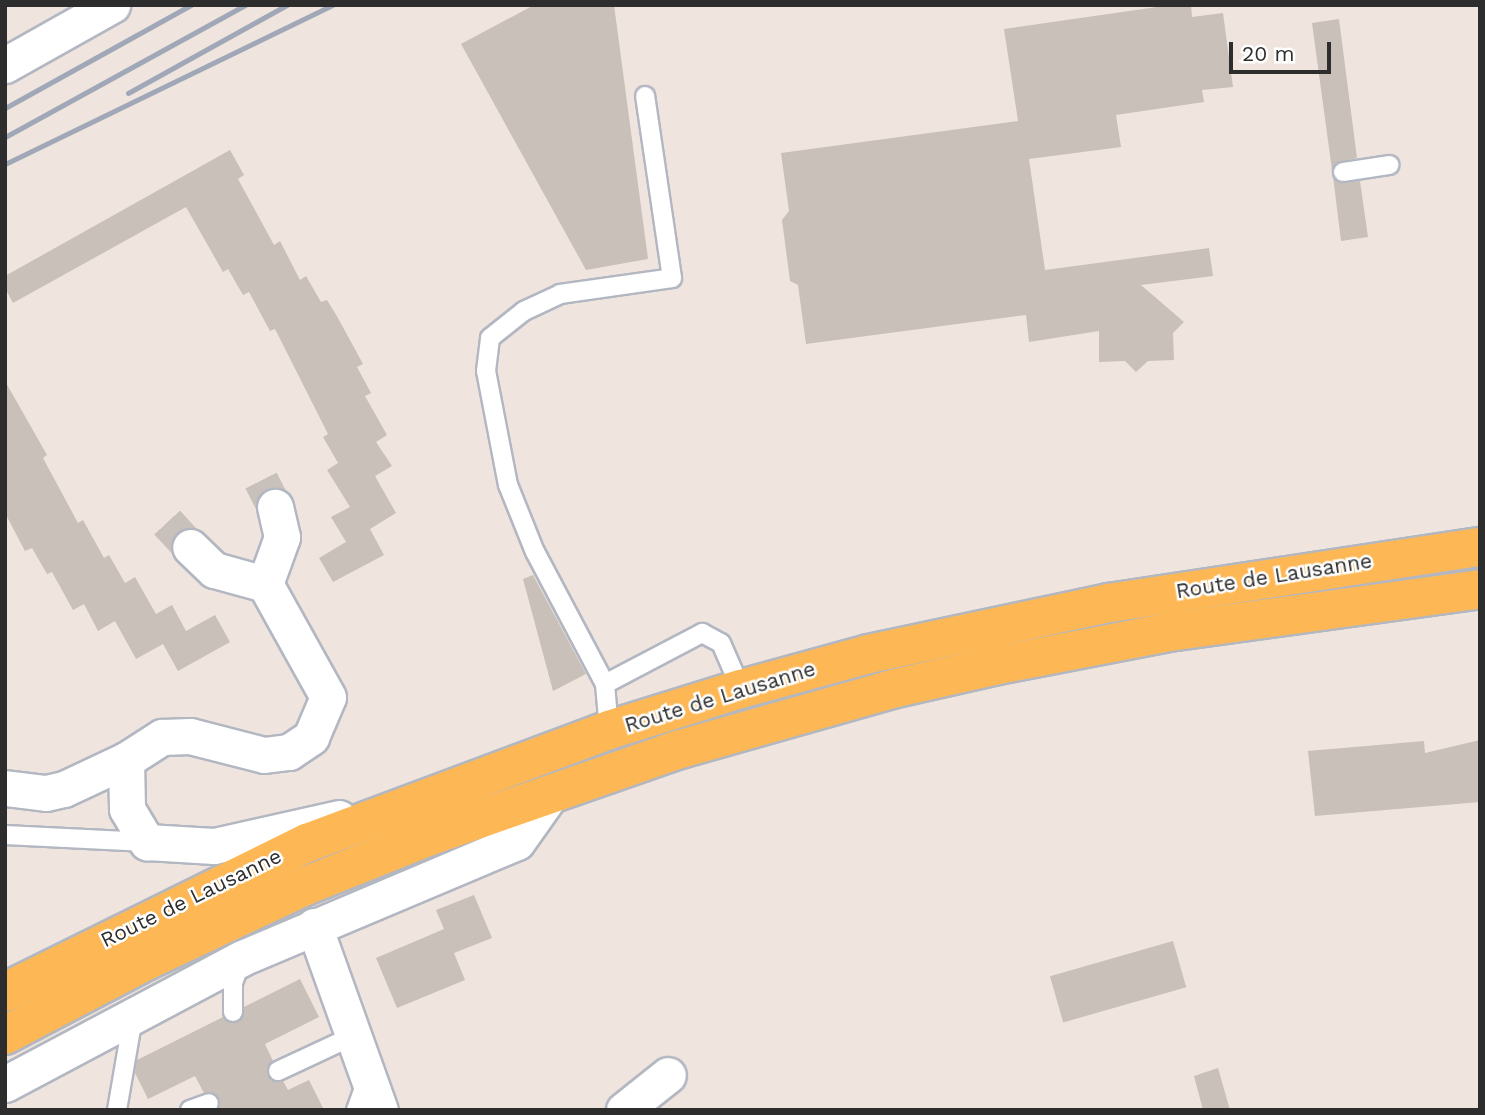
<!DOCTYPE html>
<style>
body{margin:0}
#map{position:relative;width:1485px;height:1115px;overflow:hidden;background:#efe5de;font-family:"Work Sans",sans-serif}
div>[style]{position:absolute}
.building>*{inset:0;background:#c8c0b9;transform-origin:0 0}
.street-tunnel>*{height:35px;margin-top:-17.5px;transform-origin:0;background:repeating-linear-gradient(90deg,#c8c0bb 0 35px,transparent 0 53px)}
.roads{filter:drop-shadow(2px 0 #b2b7c1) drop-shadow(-2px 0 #b2b7c1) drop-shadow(0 2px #b2b7c1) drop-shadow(0 -2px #b2b7c1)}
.lane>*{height:18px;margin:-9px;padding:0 9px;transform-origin:9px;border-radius:9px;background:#fff}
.street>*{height:35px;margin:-17.5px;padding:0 17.5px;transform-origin:17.5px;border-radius:17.5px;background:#fff}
.primary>*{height:38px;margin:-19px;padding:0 19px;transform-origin:19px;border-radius:19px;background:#fdb855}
.rail>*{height:5px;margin:-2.5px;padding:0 2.5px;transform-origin:2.5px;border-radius:2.5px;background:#a0a8b8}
span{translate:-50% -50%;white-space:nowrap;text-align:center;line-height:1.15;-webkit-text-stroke:5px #fff;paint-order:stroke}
.street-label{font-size:21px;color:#2d2d2d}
.frame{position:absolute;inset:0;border:7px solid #2d2d2d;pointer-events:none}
.scale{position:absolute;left:1229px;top:42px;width:102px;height:32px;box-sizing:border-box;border:4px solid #2d2d2d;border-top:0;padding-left:9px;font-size:21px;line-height:24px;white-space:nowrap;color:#2d2d2d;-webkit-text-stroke:5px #fff;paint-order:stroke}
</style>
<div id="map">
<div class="building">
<div style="clip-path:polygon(534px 5px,614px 5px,648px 259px,586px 270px,461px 44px)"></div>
<div style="clip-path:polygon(1171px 5px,1191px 5px,1192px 17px,1223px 13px,1233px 87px,1202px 90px,1204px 102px,1116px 115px,1121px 147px,1029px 159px,1045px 270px,1209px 248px,1213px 276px,1141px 285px,1184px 322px,1173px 333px,1174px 360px,1148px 361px,1136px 372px,1125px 361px,1099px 362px,1099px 331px,1029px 342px,1026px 315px,806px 344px,798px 285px,790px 281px,782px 220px,789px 211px,781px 153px,1018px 121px,1004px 29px)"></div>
<div style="clip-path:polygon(1339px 19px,1357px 158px,1336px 163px,1332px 170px,1312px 23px)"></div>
<div style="clip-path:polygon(230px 150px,244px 175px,238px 179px,274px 245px,280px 241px,300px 280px,306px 276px,321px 302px,327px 300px,338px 318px,363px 364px,357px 367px,371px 393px,365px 396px,387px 435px,376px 442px,392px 466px,375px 476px,396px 513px,370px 529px,384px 555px,333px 582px,319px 558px,346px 542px,331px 517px,350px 507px,327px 470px,338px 463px,323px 437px,328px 434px,275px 329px,270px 331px,249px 292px,243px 295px,228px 269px,223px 272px,186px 207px,13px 303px,5px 288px,5px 276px)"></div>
<div style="clip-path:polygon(1333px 176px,1340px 183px,1360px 181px,1368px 237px,1341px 241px)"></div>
<div style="clip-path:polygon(5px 381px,47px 455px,43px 458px,78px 523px,83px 520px,104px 558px,109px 555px,125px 583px,135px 577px,156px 614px,172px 605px,186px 631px,215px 615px,230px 642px,178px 671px,163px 644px,136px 659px,115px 621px,98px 631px,84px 604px,73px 610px,52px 572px,47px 574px,32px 548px,25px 551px,5px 513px)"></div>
<div style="clip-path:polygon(533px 575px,586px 674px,553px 691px,523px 579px)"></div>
<div style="clip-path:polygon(1480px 740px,1480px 802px,1315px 816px,1308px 751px,1424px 741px,1425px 753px)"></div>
<div style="clip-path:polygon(474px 895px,492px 938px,454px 953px,465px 980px,397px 1008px,376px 958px,444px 929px,436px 910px)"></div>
<div style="left:1173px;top:941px;width:48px;height:128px;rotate:74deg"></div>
<div style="clip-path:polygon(300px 979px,319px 1017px,265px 1044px,273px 1061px,267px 1075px,283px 1081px,288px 1090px,309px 1080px,324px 1110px,218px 1110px,219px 1098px,204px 1093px,195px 1076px,148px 1099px,135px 1073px,137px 1060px,223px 1017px,238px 1022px,244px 1007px)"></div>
<div style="clip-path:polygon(1218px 1068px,1230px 1110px,1203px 1110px,1194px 1076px)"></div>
</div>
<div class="street-tunnel">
<div style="left:261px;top:480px;width:30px;rotate:63deg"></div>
<div style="left:167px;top:522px;width:34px;rotate:47deg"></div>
</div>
<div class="roads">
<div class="lane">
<div style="left:1343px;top:172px;width:47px;rotate:-8.7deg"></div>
<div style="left:605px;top:684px;width:110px;rotate:-27.7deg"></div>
<div style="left:702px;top:633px;width:21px;rotate:28deg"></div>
<div style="left:721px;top:643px;width:50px;rotate:66.5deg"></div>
<div style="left:609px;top:730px;width:46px;rotate:-95deg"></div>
<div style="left:605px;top:684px;width:149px;rotate:-117.9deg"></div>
<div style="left:535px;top:552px;width:72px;rotate:-111.9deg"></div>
<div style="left:508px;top:485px;width:116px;rotate:-100.9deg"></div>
<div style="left:486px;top:371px;width:33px;rotate:-83deg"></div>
<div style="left:490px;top:338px;width:43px;rotate:-38.5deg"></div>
<div style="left:524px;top:311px;width:40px;rotate:-25deg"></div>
<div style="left:560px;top:294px;width:113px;rotate:-8.1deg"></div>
<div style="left:672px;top:278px;width:184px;rotate:-98.4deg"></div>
<div style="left:5px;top:835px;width:142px;rotate:2.8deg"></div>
<div style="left:233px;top:1012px;width:29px;rotate:-90deg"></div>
<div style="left:233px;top:983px;width:23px;rotate:-70deg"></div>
<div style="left:278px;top:1071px;width:83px;rotate:-25deg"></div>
<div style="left:117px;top:1110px;width:94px;rotate:-80.2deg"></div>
<div style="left:190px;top:1110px;width:20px;rotate:-20deg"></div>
<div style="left:356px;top:1110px;width:32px;rotate:-70deg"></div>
</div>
<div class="street">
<div style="left:5px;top:65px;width:123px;rotate:-29.3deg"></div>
<div style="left:265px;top:584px;width:50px;rotate:-70.1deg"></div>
<div style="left:282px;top:537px;width:31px;rotate:-103deg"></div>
<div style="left:126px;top:760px;width:49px;rotate:88.8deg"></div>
<div style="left:127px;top:809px;width:39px;rotate:59deg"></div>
<div style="left:147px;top:842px;width:67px;rotate:3.4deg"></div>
<div style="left:214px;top:846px;width:128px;rotate:-12.6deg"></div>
<div style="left:5px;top:788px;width:41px;rotate:7deg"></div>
<div style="left:46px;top:793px;width:18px;rotate:-13deg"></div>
<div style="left:64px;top:789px;width:68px;rotate:-25.1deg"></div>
<div style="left:126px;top:760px;width:43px;rotate:-32.6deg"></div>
<div style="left:162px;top:737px;width:28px;rotate:-2deg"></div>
<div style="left:190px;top:736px;width:76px;rotate:14.4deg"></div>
<div style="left:264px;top:755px;width:25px;rotate:-7deg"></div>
<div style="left:289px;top:752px;width:27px;rotate:-34deg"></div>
<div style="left:311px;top:737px;width:43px;rotate:-67deg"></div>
<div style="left:328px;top:697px;width:129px;rotate:-119.1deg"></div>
<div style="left:265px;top:584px;width:53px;rotate:-164.6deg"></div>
<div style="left:214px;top:570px;width:33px;rotate:-136deg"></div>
<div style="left:314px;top:926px;width:195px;rotate:70.3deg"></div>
<div style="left:5px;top:1084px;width:268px;rotate:-28deg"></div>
<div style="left:242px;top:958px;width:298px;rotate:-22.9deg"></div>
<div style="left:517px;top:842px;width:62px;rotate:-54.8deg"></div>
<div style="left:624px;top:1110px;width:56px;rotate:-38.5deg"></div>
</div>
<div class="primary">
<div style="left:5px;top:992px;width:337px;rotate:-26.3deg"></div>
<div style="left:307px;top:843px;width:322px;rotate:-20.5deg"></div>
<div style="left:609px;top:730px;width:138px;rotate:-17.3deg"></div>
<div style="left:741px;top:689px;width:133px;rotate:-15.3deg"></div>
<div style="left:869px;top:654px;width:245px;rotate:-12deg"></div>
<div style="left:1109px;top:603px;width:375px;rotate:-8.6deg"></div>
<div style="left:5px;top:1035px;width:161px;rotate:-27.7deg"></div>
<div style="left:148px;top:960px;width:174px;rotate:-25.2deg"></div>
<div style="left:305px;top:886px;width:135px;rotate:-21.8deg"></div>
<div style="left:430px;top:836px;width:262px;rotate:-19.2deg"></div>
<div style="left:677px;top:750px;width:223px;rotate:-15.8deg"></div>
<div style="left:892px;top:689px;width:109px;rotate:-12.8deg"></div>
<div style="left:998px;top:665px;width:180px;rotate:-10.9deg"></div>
<div style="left:1175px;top:631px;width:308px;rotate:-7.8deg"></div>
</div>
</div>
<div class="rail">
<div style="left:128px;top:93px;width:182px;rotate:-29deg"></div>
<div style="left:5px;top:108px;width:213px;rotate:-29deg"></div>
<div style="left:5px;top:137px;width:274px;rotate:-28.8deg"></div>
<div style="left:5px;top:164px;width:364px;rotate:-25.9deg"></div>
</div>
<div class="street-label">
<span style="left:1274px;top:576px;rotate:-9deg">Route de Lausanne</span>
<span style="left:720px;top:697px;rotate:-17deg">Route de Lausanne</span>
<span style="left:191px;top:898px;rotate:-26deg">Route de Lausanne</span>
</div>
<div class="frame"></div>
<div class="scale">20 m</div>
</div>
